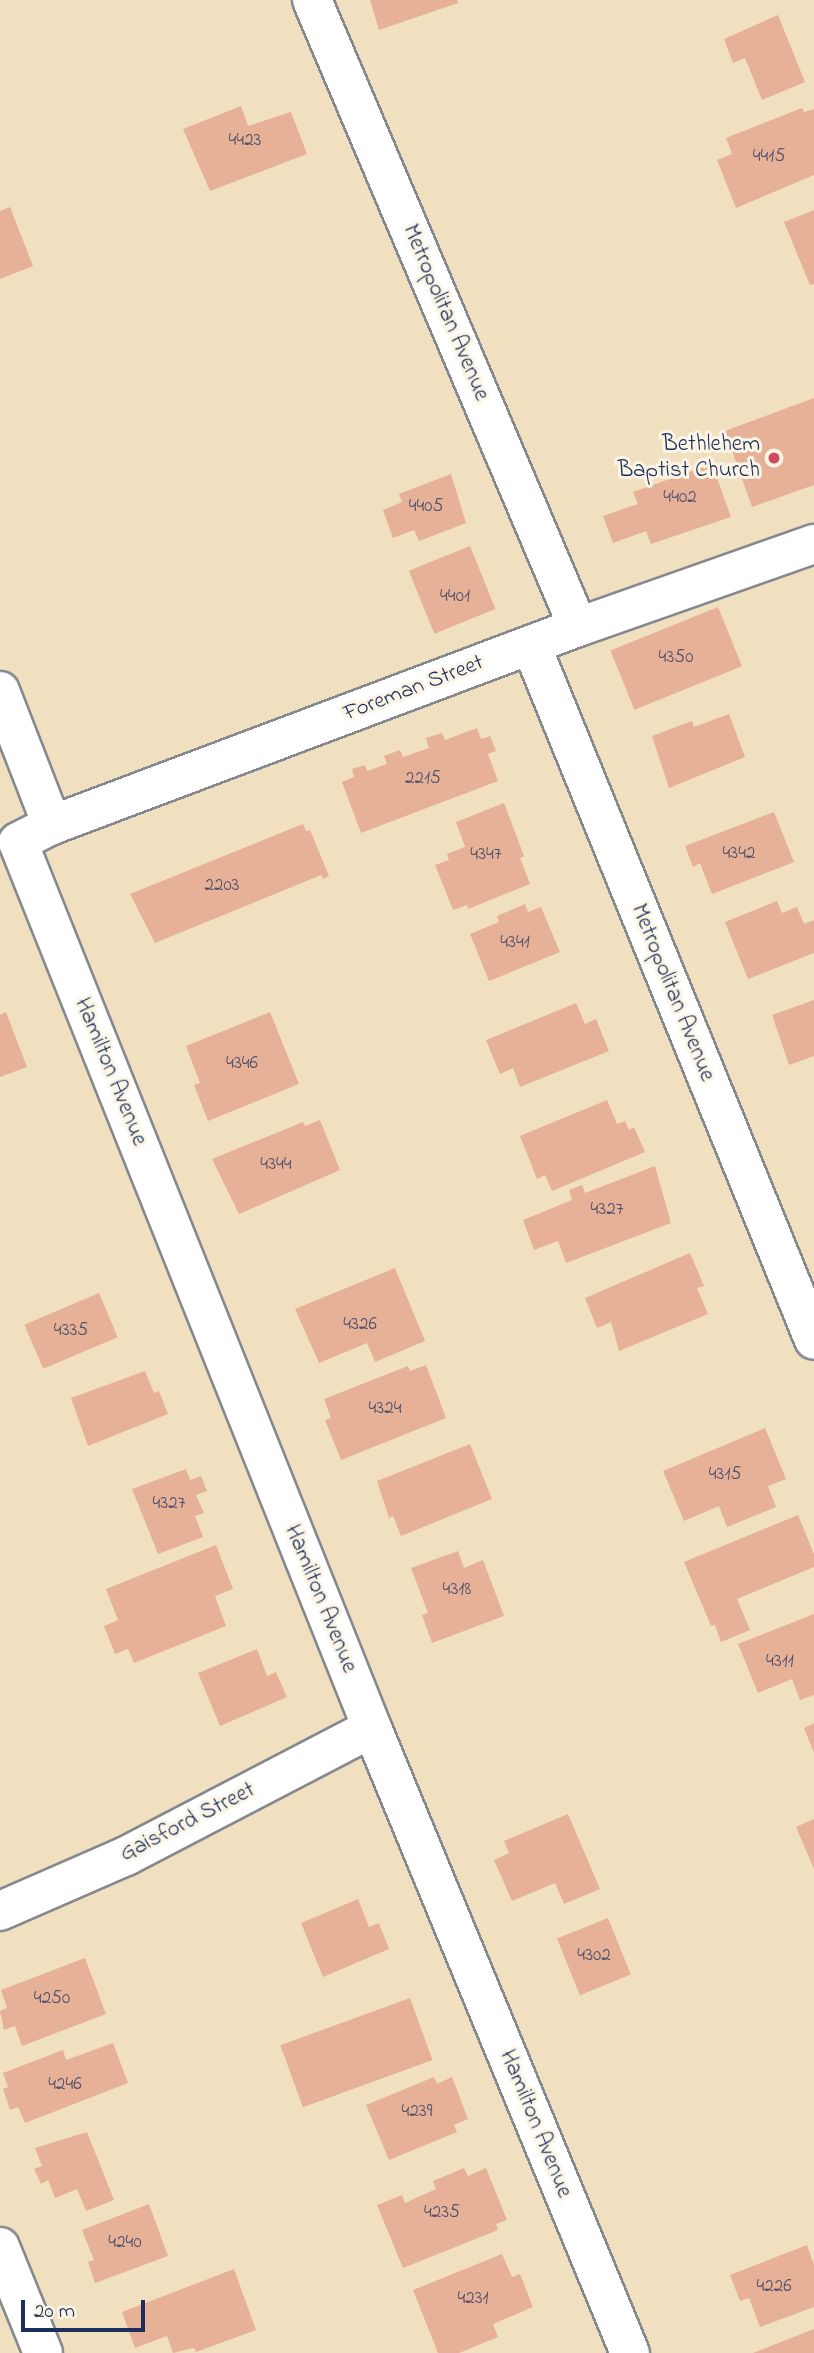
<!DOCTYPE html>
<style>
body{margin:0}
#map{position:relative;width:814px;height:2353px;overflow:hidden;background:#f0e0c0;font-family:"Indie Flower",sans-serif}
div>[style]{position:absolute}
.building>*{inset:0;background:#e6b196;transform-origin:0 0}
.roads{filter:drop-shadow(2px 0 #86888f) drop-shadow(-2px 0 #86888f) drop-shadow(0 2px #86888f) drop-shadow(0 -2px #86888f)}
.minor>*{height:38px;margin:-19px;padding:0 19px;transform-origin:19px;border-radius:19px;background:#fff}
.dots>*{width:19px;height:19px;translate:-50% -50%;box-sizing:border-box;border:4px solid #fcf5e5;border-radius:50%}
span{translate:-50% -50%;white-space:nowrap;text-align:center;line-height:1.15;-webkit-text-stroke:6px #fcf5e5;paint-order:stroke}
.number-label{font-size:19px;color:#4e506c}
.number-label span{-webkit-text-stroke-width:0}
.street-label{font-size:23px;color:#1b2f5e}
.poi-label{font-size:23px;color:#1b2f5e}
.right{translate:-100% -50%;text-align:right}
.scale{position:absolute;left:21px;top:2300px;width:124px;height:32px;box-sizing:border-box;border:4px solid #1b2f5e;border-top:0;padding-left:9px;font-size:21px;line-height:24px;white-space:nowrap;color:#1b2f5e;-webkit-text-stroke:5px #fcf5e5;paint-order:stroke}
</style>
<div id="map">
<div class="building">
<div style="clip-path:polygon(370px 0,457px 0,458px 3px,379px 30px)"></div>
<div style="clip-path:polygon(778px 15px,805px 82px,762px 100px,745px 58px,733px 63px,724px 39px)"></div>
<div style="clip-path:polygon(241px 106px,248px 126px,291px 112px,307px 154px,210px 191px,183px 129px)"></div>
<div style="clip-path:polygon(802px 108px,804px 112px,814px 109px,814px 175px,736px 208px,717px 160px,732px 154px,726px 138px)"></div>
<div style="clip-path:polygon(10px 207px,33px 266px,0 279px,0 211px)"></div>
<div style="clip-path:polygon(814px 210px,814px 284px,810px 285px,784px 222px)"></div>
<div style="clip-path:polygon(814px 398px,814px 485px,752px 507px,725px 431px)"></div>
<div style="clip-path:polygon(712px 464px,731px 517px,651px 544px,646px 531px,613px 543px,603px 516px,638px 504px,633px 492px)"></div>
<div style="clip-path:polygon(451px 474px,466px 523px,419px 541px,414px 530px,393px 538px,383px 510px,402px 502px,399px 494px)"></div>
<div style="left:470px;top:546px;width:68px;height:66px;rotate:68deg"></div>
<div style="left:718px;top:607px;width:64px;height:116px;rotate:68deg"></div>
<div style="clip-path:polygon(729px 714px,745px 757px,669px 788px,652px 736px,692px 721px,694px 727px)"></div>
<div style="clip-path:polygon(477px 728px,481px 739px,490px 736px,496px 751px,488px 754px,498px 781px,361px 833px,342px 782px,354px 777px,352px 769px,365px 765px,367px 771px,387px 764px,384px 756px,400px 750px,403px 757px,429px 748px,426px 738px,442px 733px,445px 740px)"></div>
<div style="clip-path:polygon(504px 803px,524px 856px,520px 858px,530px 884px,468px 909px,467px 905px,453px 910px,435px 865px,449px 860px,447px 854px,465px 847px,456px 822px)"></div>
<div style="clip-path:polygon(774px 812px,794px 862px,712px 894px,700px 863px,693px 867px,685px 846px)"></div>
<div style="clip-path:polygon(303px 824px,306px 831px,310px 830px,329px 876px,323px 879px,321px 875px,155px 943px,130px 894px)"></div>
<div style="clip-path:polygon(777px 901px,782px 913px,797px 907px,804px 924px,814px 920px,814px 953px,748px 979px,725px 922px)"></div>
<div style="clip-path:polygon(525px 904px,528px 912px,541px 907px,560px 952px,489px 981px,470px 934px,499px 922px,497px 916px)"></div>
<div style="clip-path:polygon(814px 1000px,814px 1056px,789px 1065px,772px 1015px)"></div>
<div style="clip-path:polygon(576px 1003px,585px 1024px,596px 1019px,609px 1051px,520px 1087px,513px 1068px,500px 1074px,486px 1040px)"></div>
<div style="clip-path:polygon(6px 1012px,27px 1067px,0 1077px,0 1015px)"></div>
<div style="clip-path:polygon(270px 1012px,299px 1084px,208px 1121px,194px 1085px,200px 1083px,186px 1046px)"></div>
<div style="clip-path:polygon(607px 1100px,617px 1124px,625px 1121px,629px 1130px,634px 1127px,645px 1152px,552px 1191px,545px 1175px,537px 1179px,520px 1136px)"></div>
<div style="clip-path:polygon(320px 1120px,340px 1170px,239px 1214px,212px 1159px,303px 1122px,305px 1126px)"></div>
<div style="clip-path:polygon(655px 1166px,671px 1223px,566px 1263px,558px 1241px,534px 1250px,523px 1220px,572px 1200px,569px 1190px,582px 1185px,585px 1193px)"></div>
<div style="clip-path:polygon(690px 1253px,704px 1286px,697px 1288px,708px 1314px,619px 1351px,611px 1322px,597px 1328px,585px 1298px)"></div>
<div style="clip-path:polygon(395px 1268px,425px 1341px,375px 1362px,367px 1343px,319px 1363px,295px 1309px)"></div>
<div style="left:99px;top:1293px;width:48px;height:81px;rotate:67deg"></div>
<div style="clip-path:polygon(426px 1365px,446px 1418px,341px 1460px,325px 1420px,331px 1418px,324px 1399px,408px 1366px,410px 1371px)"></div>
<div style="clip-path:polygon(145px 1371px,154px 1393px,159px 1391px,168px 1414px,88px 1446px,71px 1398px)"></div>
<div style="clip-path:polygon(765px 1428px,786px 1479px,768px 1486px,776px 1507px,727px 1527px,719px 1506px,684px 1521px,663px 1471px)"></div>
<div style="clip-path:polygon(470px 1444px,492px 1499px,401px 1536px,393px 1516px,389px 1518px,377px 1481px)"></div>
<div style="clip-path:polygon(186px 1469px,190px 1480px,201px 1476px,207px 1491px,196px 1495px,204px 1513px,195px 1516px,203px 1537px,158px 1554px,132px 1489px)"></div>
<div style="clip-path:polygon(798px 1515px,814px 1554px,814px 1567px,737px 1599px,750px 1630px,721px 1642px,715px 1625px,711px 1626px,684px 1562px)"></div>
<div style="clip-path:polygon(216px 1545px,233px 1589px,215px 1596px,226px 1626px,134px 1663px,128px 1649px,115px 1654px,104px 1626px,118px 1620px,106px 1589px)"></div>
<div style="clip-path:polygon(458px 1551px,464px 1568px,483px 1560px,504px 1616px,432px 1643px,422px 1615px,428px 1613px,411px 1568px)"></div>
<div style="clip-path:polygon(814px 1614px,814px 1695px,800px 1700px,792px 1679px,758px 1693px,738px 1644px)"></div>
<div style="clip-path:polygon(257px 1649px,267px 1676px,276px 1672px,287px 1697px,220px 1726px,198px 1673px)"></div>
<div style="clip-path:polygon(814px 1723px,814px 1753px,804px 1728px)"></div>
<div style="clip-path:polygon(568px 1814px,600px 1889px,564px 1904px,555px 1883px,512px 1901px,494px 1860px,509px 1853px,504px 1841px)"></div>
<div style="clip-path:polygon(814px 1819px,814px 1869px,796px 1827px)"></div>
<div style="clip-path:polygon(358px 1899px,369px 1927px,379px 1923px,389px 1949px,323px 1977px,301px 1923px)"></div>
<div style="left:608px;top:1918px;width:61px;height:55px;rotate:68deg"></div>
<div style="clip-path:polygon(85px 1958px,106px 2014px,22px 2046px,15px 2026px,4px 2030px,0 2011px,7px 2008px,1px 1990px)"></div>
<div style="left:410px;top:1998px;width:66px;height:138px;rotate:70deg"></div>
<div style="clip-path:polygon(113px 2043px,128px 2083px,25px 2123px,18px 2107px,10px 2110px,3px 2089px,8px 2087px,3px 2073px,63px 2050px,66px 2060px)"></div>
<div style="clip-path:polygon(434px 2077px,437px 2084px,452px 2077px,468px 2119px,454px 2125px,457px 2132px,389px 2160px,366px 2105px)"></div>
<div style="clip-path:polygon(87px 2132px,114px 2200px,86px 2211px,77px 2189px,55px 2198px,48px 2180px,41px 2184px,34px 2169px,42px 2166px,35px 2148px)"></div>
<div style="clip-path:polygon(464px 2168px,468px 2176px,486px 2168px,507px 2220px,496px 2224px,498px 2230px,403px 2268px,377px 2205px,402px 2195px,405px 2203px,436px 2189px,433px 2181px)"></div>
<div style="clip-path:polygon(149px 2204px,168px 2256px,95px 2283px,88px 2262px,94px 2260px,82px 2230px)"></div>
<div style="clip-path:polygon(807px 2245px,814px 2265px,814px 2307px,760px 2327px,749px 2298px,740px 2301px,730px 2275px)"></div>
<div style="clip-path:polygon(502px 2254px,512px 2277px,520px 2274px,533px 2307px,493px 2324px,498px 2337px,459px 2353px,438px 2353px,413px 2290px)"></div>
<div style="clip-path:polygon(234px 2269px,256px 2330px,196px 2352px,194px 2348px,173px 2353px,167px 2336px,135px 2348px,122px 2312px)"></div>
<div style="clip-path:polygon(814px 2329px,814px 2353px,753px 2353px)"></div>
</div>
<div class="roads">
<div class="minor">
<div style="left:312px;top:0;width:681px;rotate:67.01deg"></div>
<div style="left:531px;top:645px;width:750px;rotate:67.84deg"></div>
<div style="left:0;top:691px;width:144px;rotate:68.8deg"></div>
<div style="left:0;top:1911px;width:137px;rotate:-23.6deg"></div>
<div style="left:126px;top:1856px;width:277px;rotate:-27.5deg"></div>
<div style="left:0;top:2247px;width:114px;rotate:67.9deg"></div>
<div style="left:630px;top:2353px;width:676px;rotate:-112.43deg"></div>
<div style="left:372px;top:1728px;width:954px;rotate:-111.78deg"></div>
<div style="left:18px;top:842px;width:38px;rotate:-27deg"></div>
<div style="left:52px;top:825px;width:562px;rotate:-20.63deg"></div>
<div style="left:578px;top:627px;width:250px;rotate:-19.4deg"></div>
</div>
</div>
<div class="dots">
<div style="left:774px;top:458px;background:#d1495b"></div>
</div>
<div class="number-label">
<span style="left:245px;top:141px">4423</span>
<span style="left:769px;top:157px">4415</span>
<span style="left:680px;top:498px">4402</span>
<span style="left:426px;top:507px">4405</span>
<span style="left:455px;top:597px">4401</span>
<span style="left:676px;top:658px">4350</span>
<span style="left:423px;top:779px">2215</span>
<span style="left:739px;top:854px">4342</span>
<span style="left:486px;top:855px">4347</span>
<span style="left:222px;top:886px">2203</span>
<span style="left:515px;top:943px">4341</span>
<span style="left:242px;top:1064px">4346</span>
<span style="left:276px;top:1165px">4344</span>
<span style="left:607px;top:1210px">4327</span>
<span style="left:360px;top:1325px">4326</span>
<span style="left:71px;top:1331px">4335</span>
<span style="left:385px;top:1409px">4324</span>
<span style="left:725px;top:1475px">4315</span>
<span style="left:169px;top:1504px">4327</span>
<span style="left:457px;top:1590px">4318</span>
<span style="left:780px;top:1662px">4311</span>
<span style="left:594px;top:1956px">4302</span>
<span style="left:52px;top:1999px">4250</span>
<span style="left:65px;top:2085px">4246</span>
<span style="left:417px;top:2112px">4239</span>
<span style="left:442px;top:2213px">4235</span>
<span style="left:125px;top:2243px">4240</span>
<span style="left:774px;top:2287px">4226</span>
<span style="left:473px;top:2299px">4231</span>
</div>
<div class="street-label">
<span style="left:445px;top:313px;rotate:67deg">Metropolitan Avenue</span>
<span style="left:414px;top:689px;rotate:-21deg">Foreman Street</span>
<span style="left:672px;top:993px;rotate:68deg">Metropolitan Avenue</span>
<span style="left:110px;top:1072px;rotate:68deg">Hamilton Avenue</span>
<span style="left:320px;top:1599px;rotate:68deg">Hamilton Avenue</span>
<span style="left:188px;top:1823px;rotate:-27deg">Gaisford Street</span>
<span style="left:535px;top:2124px;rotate:68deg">Hamilton Avenue</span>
</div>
<div class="poi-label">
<span class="right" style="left:760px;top:458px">Bethlehem<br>Baptist Church</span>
</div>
<div class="scale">20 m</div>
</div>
